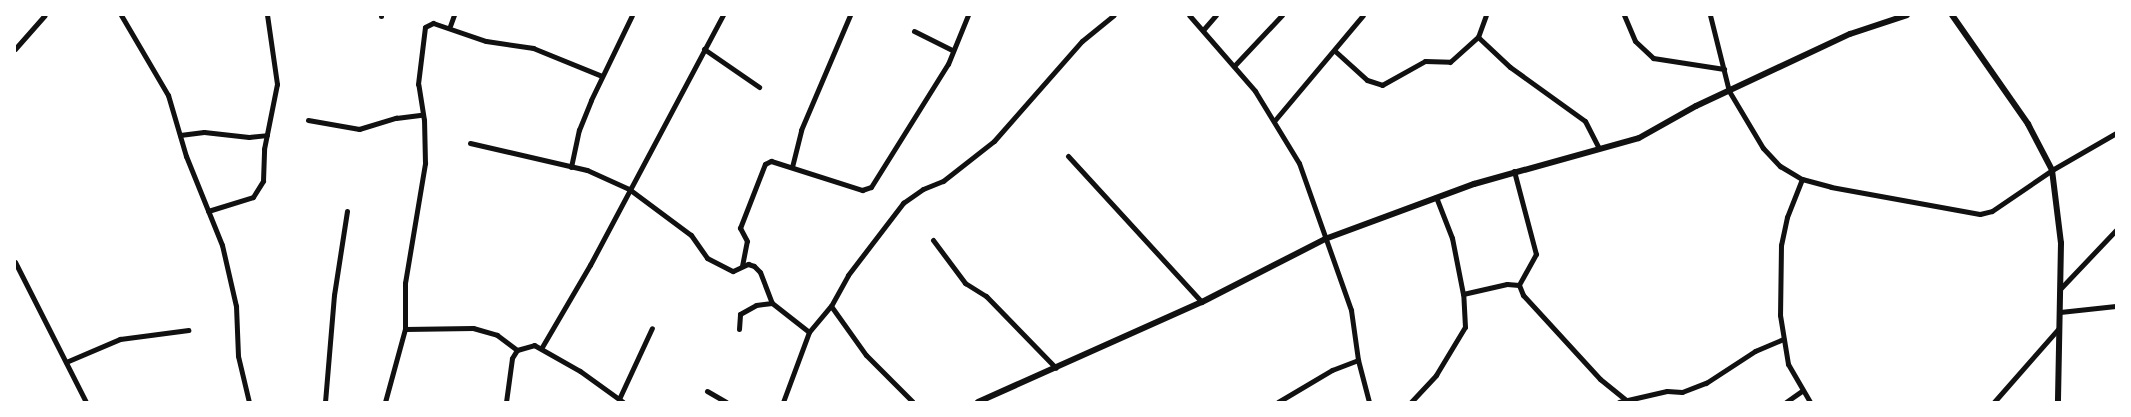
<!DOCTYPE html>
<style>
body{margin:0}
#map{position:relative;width:2131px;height:417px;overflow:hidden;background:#fff;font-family:"DM Sans",sans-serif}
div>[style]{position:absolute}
.minor>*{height:5px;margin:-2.5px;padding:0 2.5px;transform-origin:2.5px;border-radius:2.5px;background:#111}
.tertiary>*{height:6px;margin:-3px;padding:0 3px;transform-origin:3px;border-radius:3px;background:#111}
span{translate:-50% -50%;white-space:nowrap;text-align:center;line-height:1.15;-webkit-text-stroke:4px #fff;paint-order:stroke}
.frame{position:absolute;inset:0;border:16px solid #fff;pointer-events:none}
</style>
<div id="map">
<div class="minor">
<div style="left:121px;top:15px;width:93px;rotate:59.6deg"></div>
<div style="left:168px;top:95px;width:64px;rotate:73.6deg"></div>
<div style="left:186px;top:156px;width:96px;rotate:68deg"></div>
<div style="left:222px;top:245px;width:63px;rotate:77.1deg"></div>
<div style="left:236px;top:306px;width:50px;rotate:87.7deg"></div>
<div style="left:238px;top:356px;width:47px;rotate:76.6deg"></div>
<div style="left:1189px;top:15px;width:101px;rotate:49deg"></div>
<div style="left:1255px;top:91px;width:84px;rotate:58.6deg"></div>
<div style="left:1299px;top:163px;width:156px;rotate:70.5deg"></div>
<div style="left:1351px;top:310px;width:50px;rotate:82deg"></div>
<div style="left:1358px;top:360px;width:43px;rotate:75.3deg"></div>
<div style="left:1624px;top:15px;width:28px;rotate:67deg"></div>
<div style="left:1635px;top:41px;width:25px;rotate:43deg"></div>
<div style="left:1653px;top:58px;width:72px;rotate:8.8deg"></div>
<div style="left:1710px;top:15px;width:78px;rotate:76deg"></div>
<div style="left:1729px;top:91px;width:66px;rotate:59.2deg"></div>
<div style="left:1763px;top:148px;width:25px;rotate:47deg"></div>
<div style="left:1780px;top:166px;width:26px;rotate:31deg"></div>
<div style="left:1802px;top:179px;width:30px;rotate:15deg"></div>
<div style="left:1831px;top:187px;width:151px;rotate:10.3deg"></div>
<div style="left:1980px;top:214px;width:12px;rotate:-14deg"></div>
<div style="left:1992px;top:211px;width:73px;rotate:-34.3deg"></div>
<div style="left:2052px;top:170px;width:74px;rotate:-30deg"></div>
<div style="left:381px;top:16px;width:1px;rotate:-90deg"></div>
<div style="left:450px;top:26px;width:12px;rotate:-70deg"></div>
<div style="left:1203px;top:30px;width:20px;rotate:-49deg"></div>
<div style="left:914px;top:31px;width:42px;rotate:26.6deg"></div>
<div style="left:1478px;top:37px;width:44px;rotate:43.2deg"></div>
<div style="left:1510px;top:67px;width:92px;rotate:35.8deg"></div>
<div style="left:1585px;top:121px;width:30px;rotate:63deg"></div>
<div style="left:15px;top:49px;width:45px;rotate:-48.6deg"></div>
<div style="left:704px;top:49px;width:67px;rotate:34.6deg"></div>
<div style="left:1335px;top:51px;width:43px;rotate:42.2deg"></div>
<div style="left:1367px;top:80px;width:16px;rotate:18deg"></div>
<div style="left:1382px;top:85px;width:49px;rotate:-29.2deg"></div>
<div style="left:1425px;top:61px;width:25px;rotate:2deg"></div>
<div style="left:1450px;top:62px;width:38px;rotate:-42deg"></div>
<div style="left:1478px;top:37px;width:23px;rotate:-70deg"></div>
<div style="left:1234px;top:66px;width:70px;rotate:-46.7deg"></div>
<div style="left:308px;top:120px;width:52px;rotate:10deg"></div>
<div style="left:359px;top:129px;width:39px;rotate:-17deg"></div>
<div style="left:396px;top:118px;width:26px;rotate:-7deg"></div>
<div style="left:1275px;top:120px;width:137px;rotate:-50deg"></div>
<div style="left:180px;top:135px;width:24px;rotate:-7deg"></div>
<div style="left:204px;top:132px;width:45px;rotate:6.3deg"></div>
<div style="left:249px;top:137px;width:18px;rotate:-6deg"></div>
<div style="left:470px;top:143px;width:120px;rotate:13deg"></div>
<div style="left:587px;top:170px;width:46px;rotate:24.3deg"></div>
<div style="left:629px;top:189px;width:77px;rotate:36.6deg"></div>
<div style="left:691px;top:235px;width:28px;rotate:55deg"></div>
<div style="left:707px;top:258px;width:29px;rotate:27deg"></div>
<div style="left:733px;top:271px;width:17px;rotate:-25deg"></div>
<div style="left:748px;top:264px;width:6px;rotate:18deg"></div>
<div style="left:754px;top:266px;width:8px;rotate:45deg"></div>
<div style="left:760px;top:272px;width:33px;rotate:69deg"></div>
<div style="left:772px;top:303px;width:47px;rotate:38.1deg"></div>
<div style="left:1068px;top:156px;width:198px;rotate:47.5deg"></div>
<div style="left:571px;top:167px;width:38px;rotate:-78deg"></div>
<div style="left:579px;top:130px;width:32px;rotate:-68deg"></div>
<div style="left:591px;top:100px;width:94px;rotate:-64.2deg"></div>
<div style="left:792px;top:167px;width:38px;rotate:-76deg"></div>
<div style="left:801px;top:130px;width:125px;rotate:-66.9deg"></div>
<div style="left:1514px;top:171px;width:86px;rotate:75.2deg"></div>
<div style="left:1536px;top:254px;width:35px;rotate:119deg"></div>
<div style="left:1519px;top:285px;width:11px;rotate:68deg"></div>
<div style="left:1523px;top:295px;width:114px;rotate:47.5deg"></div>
<div style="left:1600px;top:379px;width:33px;rotate:39deg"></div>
<div style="left:1802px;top:179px;width:41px;rotate:111.5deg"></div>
<div style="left:1787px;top:217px;width:29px;rotate:102deg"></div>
<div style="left:1781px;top:245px;width:70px;rotate:90.8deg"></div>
<div style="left:1780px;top:315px;width:50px;rotate:80.7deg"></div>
<div style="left:1788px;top:364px;width:44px;rotate:59.9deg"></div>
<div style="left:208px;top:211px;width:47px;rotate:-17.3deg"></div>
<div style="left:253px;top:197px;width:19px;rotate:-58deg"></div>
<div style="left:263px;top:181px;width:32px;rotate:-88deg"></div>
<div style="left:264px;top:149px;width:66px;rotate:-78.7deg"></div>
<div style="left:277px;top:84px;width:70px;rotate:-98.2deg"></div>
<div style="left:933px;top:240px;width:54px;rotate:53.3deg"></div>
<div style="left:965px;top:283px;width:25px;rotate:32deg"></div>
<div style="left:986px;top:296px;width:100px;rotate:45.8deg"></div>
<div style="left:15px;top:262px;width:157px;rotate:63.1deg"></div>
<div style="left:742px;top:266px;width:25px;rotate:-79deg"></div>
<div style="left:747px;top:241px;width:15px;rotate:-118deg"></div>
<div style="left:740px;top:228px;width:69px;rotate:-68.7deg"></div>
<div style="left:765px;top:164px;width:7px;rotate:-27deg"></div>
<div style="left:771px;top:161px;width:96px;rotate:17.7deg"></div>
<div style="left:862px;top:190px;width:9px;rotate:-18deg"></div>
<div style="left:871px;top:187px;width:145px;rotate:-58deg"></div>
<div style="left:948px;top:64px;width:53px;rotate:-67.8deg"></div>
<div style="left:2060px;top:289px;width:81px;rotate:-46.5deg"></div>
<div style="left:1463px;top:294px;width:45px;rotate:-12.8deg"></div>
<div style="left:1507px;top:284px;width:12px;rotate:5deg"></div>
<div style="left:831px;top:306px;width:60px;rotate:54.5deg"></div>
<div style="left:866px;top:355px;width:66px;rotate:45deg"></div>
<div style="left:2060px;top:312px;width:56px;rotate:-6.1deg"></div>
<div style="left:405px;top:329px;width:68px;rotate:-0.8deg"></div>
<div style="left:473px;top:328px;width:25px;rotate:16deg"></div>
<div style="left:497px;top:335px;width:25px;rotate:37deg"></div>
<div style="left:739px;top:329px;width:15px;rotate:-86deg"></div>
<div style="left:740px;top:314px;width:18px;rotate:-29deg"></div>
<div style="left:756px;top:305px;width:16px;rotate:-7deg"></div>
<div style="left:542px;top:347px;width:95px;rotate:-59.7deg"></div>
<div style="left:590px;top:265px;width:283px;rotate:-62deg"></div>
<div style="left:66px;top:362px;width:59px;rotate:-23.1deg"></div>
<div style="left:120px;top:339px;width:69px;rotate:-7.5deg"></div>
<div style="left:707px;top:391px;width:22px;rotate:30deg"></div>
<div style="left:619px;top:399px;width:78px;rotate:-65.1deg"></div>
<div style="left:325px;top:402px;width:107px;rotate:-85.2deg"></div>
<div style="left:334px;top:295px;width:85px;rotate:-81.2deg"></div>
<div style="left:385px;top:402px;width:76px;rotate:-74.7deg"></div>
<div style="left:405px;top:329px;width:46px;rotate:-90deg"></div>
<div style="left:405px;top:283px;width:122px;rotate:-80.5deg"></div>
<div style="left:425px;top:163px;width:43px;rotate:-91.3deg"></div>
<div style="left:424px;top:120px;width:36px;rotate:-99deg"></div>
<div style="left:418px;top:84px;width:57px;rotate:-83deg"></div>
<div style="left:425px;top:27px;width:9px;rotate:-27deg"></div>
<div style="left:433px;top:23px;width:56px;rotate:18.8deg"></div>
<div style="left:486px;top:41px;width:48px;rotate:8.5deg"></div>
<div style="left:533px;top:48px;width:74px;rotate:22.1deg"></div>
<div style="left:506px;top:402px;width:44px;rotate:-82.2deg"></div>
<div style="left:512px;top:358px;width:9px;rotate:-58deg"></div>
<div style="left:517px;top:350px;width:18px;rotate:-16deg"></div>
<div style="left:534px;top:345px;width:53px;rotate:29.5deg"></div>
<div style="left:580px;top:371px;width:53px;rotate:35.8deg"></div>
<div style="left:783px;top:402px;width:75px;rotate:-69.6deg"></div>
<div style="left:809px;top:332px;width:34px;rotate:-50deg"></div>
<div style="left:831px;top:306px;width:35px;rotate:-61deg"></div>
<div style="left:848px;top:275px;width:91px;rotate:-52.6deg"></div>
<div style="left:903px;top:203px;width:24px;rotate:-35deg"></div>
<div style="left:923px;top:189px;width:22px;rotate:-22deg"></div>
<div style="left:943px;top:181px;width:65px;rotate:-38.1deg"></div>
<div style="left:994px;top:141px;width:133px;rotate:-48.7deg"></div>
<div style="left:1082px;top:41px;width:41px;rotate:-39.1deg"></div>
<div style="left:1278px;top:402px;width:63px;rotate:-30.7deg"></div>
<div style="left:1332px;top:370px;width:28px;rotate:-21deg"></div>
<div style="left:1411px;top:402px;width:37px;rotate:-47deg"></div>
<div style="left:1436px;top:375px;width:56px;rotate:-58.9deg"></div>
<div style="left:1465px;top:327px;width:33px;rotate:-93deg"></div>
<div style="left:1463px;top:294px;width:57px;rotate:-101.1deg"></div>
<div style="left:1452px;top:238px;width:44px;rotate:-111.3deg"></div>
<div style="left:1619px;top:402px;width:49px;rotate:-12.9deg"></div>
<div style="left:1667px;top:391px;width:15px;rotate:4deg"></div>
<div style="left:1682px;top:392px;width:26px;rotate:-21deg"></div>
<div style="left:1706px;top:383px;width:59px;rotate:-33.1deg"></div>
<div style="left:1755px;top:351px;width:30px;rotate:-23deg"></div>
<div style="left:1786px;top:402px;width:19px;rotate:-35deg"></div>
<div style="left:1994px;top:402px;width:98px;rotate:-48.7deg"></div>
</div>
<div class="tertiary">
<div style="left:1952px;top:15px;width:133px;rotate:55.1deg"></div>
<div style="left:2028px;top:124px;width:52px;rotate:62.4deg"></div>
<div style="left:2052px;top:170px;width:74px;rotate:83deg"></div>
<div style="left:2061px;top:243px;width:159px;rotate:91.1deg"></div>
<div style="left:978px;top:402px;width:245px;rotate:-24.1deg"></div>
<div style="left:1202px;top:302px;width:138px;rotate:-27.1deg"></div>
<div style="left:1325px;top:239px;width:159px;rotate:-20.3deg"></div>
<div style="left:1474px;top:184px;width:171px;rotate:-15.6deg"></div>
<div style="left:1639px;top:138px;width:65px;rotate:-29.3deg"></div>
<div style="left:1696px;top:106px;width:170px;rotate:-25.1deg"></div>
<div style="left:1850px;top:34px;width:60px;rotate:-18.4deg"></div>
</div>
<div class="frame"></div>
</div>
